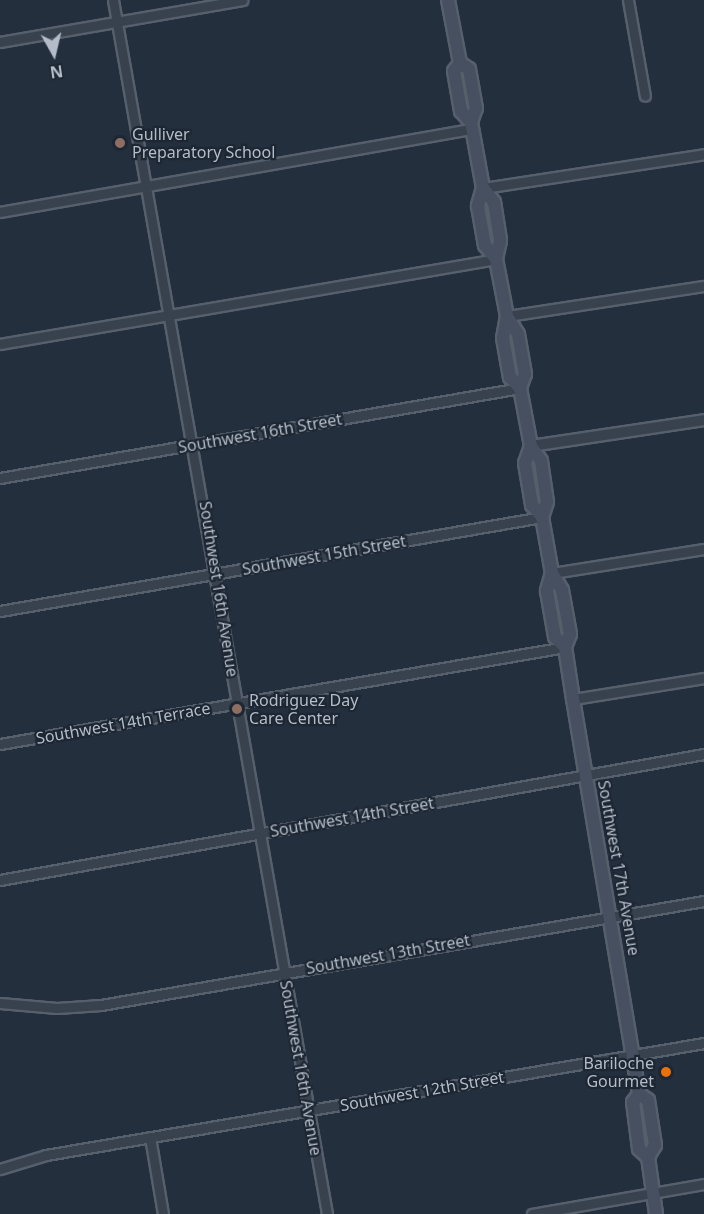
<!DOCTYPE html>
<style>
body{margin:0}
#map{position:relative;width:704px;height:1214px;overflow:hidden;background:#242f3e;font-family:"Noto Sans",sans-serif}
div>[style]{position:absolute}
.roads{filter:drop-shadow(2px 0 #565f6c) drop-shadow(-2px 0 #565f6c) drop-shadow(0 2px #565f6c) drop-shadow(0 -2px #565f6c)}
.minor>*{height:9px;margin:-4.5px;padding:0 4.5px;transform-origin:4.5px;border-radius:4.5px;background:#38414e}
.tertiary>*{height:10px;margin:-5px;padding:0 5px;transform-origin:5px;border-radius:5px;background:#38414e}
.secondary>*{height:12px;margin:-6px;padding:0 6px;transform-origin:6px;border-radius:6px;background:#465061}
.dots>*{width:16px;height:16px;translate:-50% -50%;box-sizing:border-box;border:3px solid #1d2633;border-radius:50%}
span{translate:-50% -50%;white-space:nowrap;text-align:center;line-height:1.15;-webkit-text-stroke:4.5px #1d2633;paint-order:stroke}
.poi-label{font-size:16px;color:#b4bcc9}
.left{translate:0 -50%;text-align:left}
.right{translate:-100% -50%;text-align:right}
.street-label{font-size:16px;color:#b4bcc9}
.north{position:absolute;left:24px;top:24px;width:60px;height:60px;-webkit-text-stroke:4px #1d2633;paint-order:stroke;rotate:172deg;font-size:16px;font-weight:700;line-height:24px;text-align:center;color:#b4bcc9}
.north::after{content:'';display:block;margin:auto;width:21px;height:27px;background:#b4bcc9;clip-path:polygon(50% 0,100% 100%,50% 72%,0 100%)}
</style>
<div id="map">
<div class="roads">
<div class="minor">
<div style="left:113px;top:0;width:1233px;rotate:80deg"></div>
<div style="left:628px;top:0;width:97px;rotate:80deg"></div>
<div style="left:0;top:42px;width:246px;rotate:-9.8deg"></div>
<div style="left:483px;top:188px;width:224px;rotate:-8.7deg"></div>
<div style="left:0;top:212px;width:479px;rotate:-10deg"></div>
<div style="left:507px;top:316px;width:199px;rotate:-8.7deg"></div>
<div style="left:0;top:344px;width:503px;rotate:-9.72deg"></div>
<div style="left:0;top:478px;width:528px;rotate:-9.82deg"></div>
<div style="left:552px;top:573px;width:154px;rotate:-9deg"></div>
<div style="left:0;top:611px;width:550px;rotate:-9.84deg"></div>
<div style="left:573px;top:699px;width:133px;rotate:-9.1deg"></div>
<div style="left:0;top:744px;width:573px;rotate:-9.74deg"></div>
<div style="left:0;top:880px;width:715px;rotate:-10.15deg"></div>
<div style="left:0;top:1003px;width:57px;rotate:5deg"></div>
<div style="left:57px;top:1008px;width:44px;rotate:-3.9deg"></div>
<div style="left:101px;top:1005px;width:612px;rotate:-9.79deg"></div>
<div style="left:150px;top:1137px;width:78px;rotate:80.4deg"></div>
<div style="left:0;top:1169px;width:48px;rotate:-16.9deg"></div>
<div style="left:46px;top:1155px;width:667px;rotate:-9.66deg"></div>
<div style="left:532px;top:1214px;width:175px;rotate:-9.9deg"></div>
</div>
<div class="tertiary">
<div style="left:531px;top:446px;width:175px;rotate:-8.5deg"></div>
</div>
<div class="secondary">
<div style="left:448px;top:0;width:64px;rotate:79.2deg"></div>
<div style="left:460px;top:63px;width:11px;rotate:34deg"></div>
<div style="left:469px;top:69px;width:40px;rotate:80deg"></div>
<div style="left:476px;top:108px;width:15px;rotate:110deg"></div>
<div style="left:460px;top:63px;width:10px;rotate:127deg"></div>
<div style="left:454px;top:71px;width:41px;rotate:80.1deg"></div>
<div style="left:461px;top:111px;width:15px;rotate:48deg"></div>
<div style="left:471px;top:122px;width:67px;rotate:79.7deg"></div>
<div style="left:483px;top:188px;width:19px;rotate:106deg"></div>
<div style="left:478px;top:206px;width:40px;rotate:80deg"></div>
<div style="left:485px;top:245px;width:18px;rotate:52deg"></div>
<div style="left:483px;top:188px;width:18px;rotate:52deg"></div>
<div style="left:494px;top:202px;width:39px;rotate:81deg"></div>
<div style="left:500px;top:241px;width:18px;rotate:103deg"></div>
<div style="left:496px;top:259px;width:58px;rotate:79.1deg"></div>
<div style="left:507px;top:316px;width:21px;rotate:59deg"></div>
<div style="left:518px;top:334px;width:41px;rotate:80.1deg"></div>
<div style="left:525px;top:374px;width:15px;rotate:110deg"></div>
<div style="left:520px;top:388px;width:59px;rotate:79.3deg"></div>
<div style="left:531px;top:446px;width:18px;rotate:56deg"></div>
<div style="left:541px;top:461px;width:41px;rotate:81.7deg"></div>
<div style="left:547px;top:502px;width:16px;rotate:108deg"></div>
<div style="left:542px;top:517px;width:57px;rotate:79.9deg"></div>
<div style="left:552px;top:573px;width:20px;rotate:60deg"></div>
<div style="left:562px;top:590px;width:45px;rotate:79.7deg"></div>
<div style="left:570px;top:634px;width:14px;rotate:111deg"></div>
<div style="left:565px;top:647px;width:53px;rotate:81.3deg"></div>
<div style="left:573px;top:699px;width:400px;rotate:80.5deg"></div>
<div style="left:639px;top:1094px;width:11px;rotate:34deg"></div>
<div style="left:648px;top:1100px;width:46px;rotate:81.2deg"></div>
<div style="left:655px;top:1145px;width:14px;rotate:120deg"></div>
<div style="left:648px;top:1157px;width:58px;rotate:82deg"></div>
<div style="left:507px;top:316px;width:22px;rotate:100deg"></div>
<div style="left:503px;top:338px;width:40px;rotate:80deg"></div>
<div style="left:510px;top:377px;width:15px;rotate:48deg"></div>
<div style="left:531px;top:446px;width:18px;rotate:109deg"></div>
<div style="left:525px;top:463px;width:43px;rotate:80.5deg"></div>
<div style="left:532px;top:505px;width:16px;rotate:50deg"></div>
<div style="left:552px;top:573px;width:19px;rotate:106deg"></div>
<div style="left:547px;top:591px;width:47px;rotate:80.1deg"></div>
<div style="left:555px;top:637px;width:14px;rotate:45deg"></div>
<div style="left:639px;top:1094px;width:10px;rotate:127deg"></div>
<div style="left:633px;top:1102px;width:47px;rotate:82.7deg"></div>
<div style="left:639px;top:1149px;width:12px;rotate:42deg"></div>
</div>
</div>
<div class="dots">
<div style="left:120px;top:143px;background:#8d6e63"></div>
<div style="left:237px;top:709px;background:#8d6e63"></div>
<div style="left:666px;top:1072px;background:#e8710a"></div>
</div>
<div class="poi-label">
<span class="left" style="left:132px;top:143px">Gulliver<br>Preparatory School</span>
<span class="left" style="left:249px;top:709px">Rodriguez Day<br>Care Center</span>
<span class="right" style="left:654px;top:1072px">Bariloche<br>Gourmet</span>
</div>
<div class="street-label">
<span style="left:260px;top:433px;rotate:-10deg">Southwest 16th Street</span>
<span style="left:324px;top:555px;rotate:-10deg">Southwest 15th Street</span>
<span style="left:219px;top:589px;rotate:81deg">Southwest 16th Avenue</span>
<span style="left:123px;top:723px;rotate:-10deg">Southwest 14th Terrace</span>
<span style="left:352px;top:817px;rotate:-10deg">Southwest 14th Street</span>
<span style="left:619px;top:868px;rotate:80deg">Southwest 17th Avenue</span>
<span style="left:388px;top:954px;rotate:-10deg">Southwest 13th Street</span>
<span style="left:301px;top:1068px;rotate:80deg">Southwest 16th Avenue</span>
<span style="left:422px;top:1091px;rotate:-10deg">Southwest 12th Street</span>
</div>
<div class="north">N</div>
</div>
